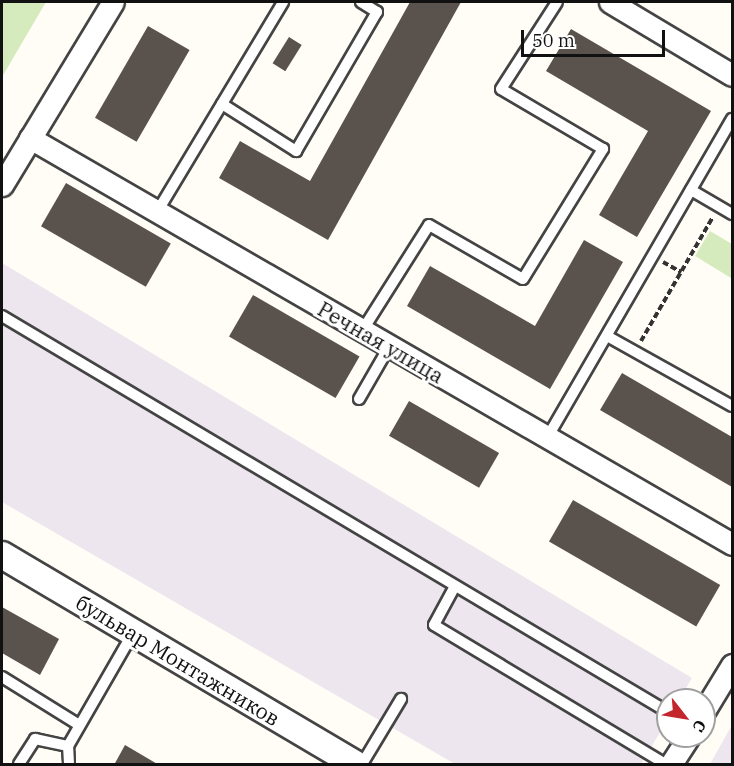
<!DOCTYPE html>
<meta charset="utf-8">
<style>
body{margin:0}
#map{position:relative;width:734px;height:766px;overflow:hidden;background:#fffdf5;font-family:"IBM Plex Serif",serif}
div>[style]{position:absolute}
.industrial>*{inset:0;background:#eee6ef}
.green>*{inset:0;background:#d5ebbd}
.building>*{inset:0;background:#5a524d;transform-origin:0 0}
.path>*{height:4px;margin-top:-2px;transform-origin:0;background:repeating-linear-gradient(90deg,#333 0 6px,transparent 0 9px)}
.roads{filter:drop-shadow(2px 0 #444) drop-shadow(-2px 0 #444) drop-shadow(0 2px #444) drop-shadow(0 -2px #444)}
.service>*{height:10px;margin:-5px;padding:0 5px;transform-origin:5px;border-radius:5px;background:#fff}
.minor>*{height:21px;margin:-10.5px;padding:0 10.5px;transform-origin:10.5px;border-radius:10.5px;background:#fff}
.tertiary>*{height:26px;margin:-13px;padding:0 13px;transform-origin:13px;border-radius:13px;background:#fff}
span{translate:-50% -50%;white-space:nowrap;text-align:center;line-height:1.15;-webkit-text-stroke:6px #fff;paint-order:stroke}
.street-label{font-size:21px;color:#111}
.frame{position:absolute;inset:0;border:3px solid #111;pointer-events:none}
.north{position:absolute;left:656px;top:688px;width:60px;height:60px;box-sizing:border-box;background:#fff;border:2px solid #a0a0a0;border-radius:50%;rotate:121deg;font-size:16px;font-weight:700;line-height:24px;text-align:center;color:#111}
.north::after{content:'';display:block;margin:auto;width:21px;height:27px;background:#c4262e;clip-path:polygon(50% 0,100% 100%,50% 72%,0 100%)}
.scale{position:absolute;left:521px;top:30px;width:144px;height:27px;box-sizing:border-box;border:3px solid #111;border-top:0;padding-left:8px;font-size:18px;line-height:21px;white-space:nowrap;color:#111;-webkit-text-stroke:4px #fff;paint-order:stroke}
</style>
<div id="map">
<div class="industrial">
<div style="clip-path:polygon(2px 263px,692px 678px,679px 700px,668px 700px,668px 719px,641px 764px,455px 764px,2px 502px)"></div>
<div style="clip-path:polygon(732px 725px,732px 764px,710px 764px)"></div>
</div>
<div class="green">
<div style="clip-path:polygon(2px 2px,46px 2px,2px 77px)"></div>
<div style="clip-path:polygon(710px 231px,732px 244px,731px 278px,695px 256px)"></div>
</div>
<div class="building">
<div style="clip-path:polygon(410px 2px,461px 2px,328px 240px,219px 178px,240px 141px,310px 181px)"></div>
<div style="left:148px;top:26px;width:48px;height:106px;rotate:30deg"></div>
<div style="clip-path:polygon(571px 29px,711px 111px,637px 237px,599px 215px,648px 131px,546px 71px)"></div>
<div style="left:289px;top:37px;width:15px;height:31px;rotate:32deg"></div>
<div style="left:66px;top:183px;width:121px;height:50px;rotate:30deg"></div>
<div style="clip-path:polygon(584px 240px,623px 262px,550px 389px,407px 306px,430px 266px,535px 326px)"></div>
<div style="left:253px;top:295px;width:123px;height:48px;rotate:30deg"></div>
<div style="clip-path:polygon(622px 373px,732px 437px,732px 487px,600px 410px)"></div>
<div style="left:409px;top:401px;width:104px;height:40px;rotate:30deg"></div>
<div style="left:573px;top:500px;width:170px;height:48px;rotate:30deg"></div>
<div style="clip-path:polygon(2px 607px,59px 639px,40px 675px,2px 653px)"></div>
<div style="clip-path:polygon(125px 745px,159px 765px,114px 765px)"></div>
</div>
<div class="path">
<div style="left:663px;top:262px;width:21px;rotate:29deg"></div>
<div style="left:641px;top:341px;width:143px;rotate:-59.9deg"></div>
</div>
<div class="roads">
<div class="service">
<div style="left:222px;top:104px;width:88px;rotate:32.4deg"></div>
<div style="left:296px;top:151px;width:161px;rotate:-59.8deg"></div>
<div style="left:377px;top:12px;width:19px;rotate:-148deg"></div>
<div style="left:691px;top:190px;width:48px;rotate:30.3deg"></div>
<div style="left:157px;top:212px;width:245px;rotate:-59deg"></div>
<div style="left:2px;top:316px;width:775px;rotate:30.74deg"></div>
<div style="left:362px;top:331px;width:125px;rotate:-57.7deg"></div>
<div style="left:429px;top:225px;width:108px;rotate:29.9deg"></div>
<div style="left:523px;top:279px;width:153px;rotate:-58.4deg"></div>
<div style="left:603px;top:149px;width:118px;rotate:-149.5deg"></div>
<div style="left:501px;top:89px;width:103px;rotate:-57.2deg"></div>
<div style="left:607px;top:336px;width:143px;rotate:29.2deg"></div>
<div style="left:359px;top:399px;width:60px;rotate:-60deg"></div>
<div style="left:547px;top:438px;width:369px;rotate:-59.9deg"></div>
<div style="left:455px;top:586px;width:44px;rotate:118.3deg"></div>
<div style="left:434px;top:625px;width:270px;rotate:31deg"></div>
<div style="left:2px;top:677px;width:91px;rotate:31.9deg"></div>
<div style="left:19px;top:764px;width:30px;rotate:-57deg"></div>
<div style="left:35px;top:739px;width:34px;rotate:12deg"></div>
<div style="left:69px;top:764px;width:18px;rotate:-93deg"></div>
<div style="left:68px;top:746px;width:130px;rotate:-60.1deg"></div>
<div style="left:362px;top:764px;width:76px;rotate:-59deg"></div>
</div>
<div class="minor">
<div style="left:610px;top:2px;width:142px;rotate:30.9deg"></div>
<div style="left:30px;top:138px;width:811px;rotate:30.04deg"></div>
<div style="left:2px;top:185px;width:214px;rotate:-58.8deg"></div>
<div style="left:704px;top:711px;width:54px;rotate:-58.7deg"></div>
<div style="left:671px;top:764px;width:33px;rotate:-57deg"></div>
</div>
<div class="tertiary">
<div style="left:2px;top:555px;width:410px;rotate:30.6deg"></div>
</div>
</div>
<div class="street-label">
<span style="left:381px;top:342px;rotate:30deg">Речная улица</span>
<span style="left:178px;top:660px;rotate:31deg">бульвар Монтажников</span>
</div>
<div class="frame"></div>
<div class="north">С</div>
<div class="scale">50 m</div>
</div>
